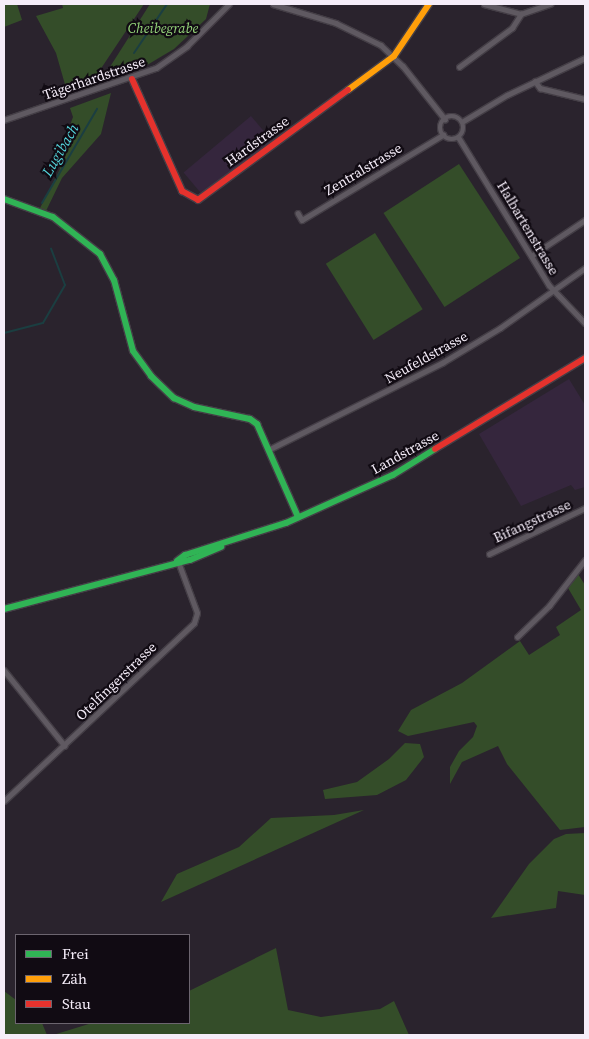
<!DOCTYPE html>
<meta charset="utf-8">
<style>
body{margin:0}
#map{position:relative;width:589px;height:1039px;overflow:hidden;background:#2a232d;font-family:"Source Serif 4",serif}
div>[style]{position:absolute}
.built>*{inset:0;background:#35263d;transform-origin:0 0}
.green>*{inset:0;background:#344d29;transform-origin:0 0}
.stream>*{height:2px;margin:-1px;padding:0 1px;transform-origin:1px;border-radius:1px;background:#1b3e41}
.roads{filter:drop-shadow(1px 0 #443e46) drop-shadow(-1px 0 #443e46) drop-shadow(0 1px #443e46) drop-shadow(0 -1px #443e46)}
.street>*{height:4.5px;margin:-2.25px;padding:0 2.25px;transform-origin:2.25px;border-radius:2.25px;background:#5f5961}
.street>.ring{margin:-2.25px;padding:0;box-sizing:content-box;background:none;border:4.5px solid #5f5961;border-radius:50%}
.fast>*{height:6px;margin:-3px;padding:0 3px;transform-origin:3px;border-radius:3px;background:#30b455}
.slow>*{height:6px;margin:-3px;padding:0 3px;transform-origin:3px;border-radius:3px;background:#ff9f0a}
.jam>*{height:6px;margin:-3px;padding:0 3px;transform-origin:3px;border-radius:3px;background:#e5322d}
span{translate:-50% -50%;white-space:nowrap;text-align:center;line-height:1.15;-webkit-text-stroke:4.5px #110b13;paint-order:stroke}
.park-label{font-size:14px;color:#95d57a;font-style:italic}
.street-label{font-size:14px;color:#f5edf9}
.water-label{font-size:15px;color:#54d4db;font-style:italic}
.frame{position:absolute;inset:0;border:5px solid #f5edf9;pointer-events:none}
.legend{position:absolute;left:15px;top:934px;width:175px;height:90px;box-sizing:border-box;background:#110b13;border:1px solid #6c656f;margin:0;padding:6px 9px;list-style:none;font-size:15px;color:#f5edf9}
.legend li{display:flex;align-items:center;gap:10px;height:25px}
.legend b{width:25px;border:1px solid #6c656f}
</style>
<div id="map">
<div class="built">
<div style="left:251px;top:116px;width:33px;height:88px;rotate:50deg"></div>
<div style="clip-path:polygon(569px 379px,585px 405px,585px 487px,575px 490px,571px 485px,521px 506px,479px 434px)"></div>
</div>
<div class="green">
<div style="clip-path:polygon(4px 4px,17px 4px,22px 20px,4px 27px)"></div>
<div style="clip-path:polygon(62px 4px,144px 4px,92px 82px,66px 88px,56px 53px,36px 16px,63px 8px)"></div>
<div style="clip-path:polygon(150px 4px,210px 4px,206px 19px,174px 49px,142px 68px,101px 81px)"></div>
<div style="clip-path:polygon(111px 93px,101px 134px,62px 178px,46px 211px,39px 210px,60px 169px,58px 158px,73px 117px,70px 108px)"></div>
<div style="left:459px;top:164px;width:112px;height:90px;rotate:57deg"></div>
<div style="left:375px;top:233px;width:90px;height:58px;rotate:58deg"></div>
<div style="clip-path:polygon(578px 574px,585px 585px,585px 827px,560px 830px,507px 764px,498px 746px,462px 762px,450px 784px,450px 767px,459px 751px,473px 737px,477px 726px,474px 722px,408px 736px,398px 731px,411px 710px,462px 683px,520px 641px,529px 655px,560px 635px,556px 627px,581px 610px,568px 588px)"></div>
<div style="clip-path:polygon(405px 743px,420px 744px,424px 757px,406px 780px,377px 795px,325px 799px,323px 790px,357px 782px,389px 759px)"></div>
<div style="clip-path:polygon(364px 810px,161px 902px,177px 874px,239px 847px,271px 818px,334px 815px)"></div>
<div style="clip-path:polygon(585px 833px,585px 895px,558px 891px,556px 908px,491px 918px,529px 864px,554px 839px,566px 834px)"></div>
<div style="clip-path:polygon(276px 948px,288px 1010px,321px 1017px,380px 1009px,394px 1001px,409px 1035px,53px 1035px,92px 1023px,189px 1023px,189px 991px)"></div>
<div style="clip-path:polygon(4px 991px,16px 1000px,16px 1023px,42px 1023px,47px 1035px,4px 1035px)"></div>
</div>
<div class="stream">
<div style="left:134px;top:53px;width:59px;rotate:-56deg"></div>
<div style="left:42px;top:203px;width:109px;rotate:-59.7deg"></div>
<div style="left:4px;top:333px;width:40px;rotate:-14.4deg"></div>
<div style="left:43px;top:323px;width:44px;rotate:-59.9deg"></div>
<div style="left:65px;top:285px;width:39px;rotate:-111deg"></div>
</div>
<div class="roads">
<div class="street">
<div style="left:273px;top:4px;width:66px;rotate:16.8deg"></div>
<div style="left:336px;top:23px;width:50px;rotate:26.1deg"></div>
<div style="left:381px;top:45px;width:30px;rotate:44deg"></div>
<div style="left:403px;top:66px;width:68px;rotate:51.6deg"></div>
<div style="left:484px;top:4px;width:38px;rotate:15deg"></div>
<div style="left:521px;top:14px;width:31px;rotate:-19deg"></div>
<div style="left:459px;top:67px;width:66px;rotate:-36.3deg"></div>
<div style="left:512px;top:28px;width:17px;rotate:-57deg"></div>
<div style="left:535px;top:81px;width:9px;rotate:54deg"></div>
<div style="left:540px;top:88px;width:46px;rotate:13.7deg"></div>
<div class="ring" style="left:440px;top:116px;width:19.5px;height:19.5px"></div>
<div style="left:4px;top:120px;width:161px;rotate:-18.9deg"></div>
<div style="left:156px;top:68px;width:38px;rotate:-35deg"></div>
<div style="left:187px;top:46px;width:59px;rotate:-45deg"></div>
<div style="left:462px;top:122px;width:52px;rotate:-31deg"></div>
<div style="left:507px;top:95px;width:86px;rotate:-25.4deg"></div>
<div style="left:459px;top:138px;width:172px;rotate:58.5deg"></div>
<div style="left:549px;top:285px;width:52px;rotate:46.5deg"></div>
<div style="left:298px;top:213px;width:8px;rotate:60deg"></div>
<div style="left:302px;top:220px;width:165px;rotate:-31.1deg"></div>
<div style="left:531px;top:256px;width:65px;rotate:-33.7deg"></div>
<div style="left:268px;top:450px;width:195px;rotate:-26.6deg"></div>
<div style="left:442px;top:363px;width:68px;rotate:-31.1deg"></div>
<div style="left:500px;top:328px;width:104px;rotate:-35.2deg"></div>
<div style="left:489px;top:554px;width:106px;rotate:-25.6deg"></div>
<div style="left:517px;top:637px;width:45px;rotate:-44.1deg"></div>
<div style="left:549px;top:606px;width:58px;rotate:-52deg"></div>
<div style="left:4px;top:670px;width:97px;rotate:51.2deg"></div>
<div style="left:4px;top:801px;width:260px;rotate:-43.1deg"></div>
<div style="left:194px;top:623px;width:10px;rotate:-73deg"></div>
<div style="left:197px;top:613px;width:54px;rotate:-110.4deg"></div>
</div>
<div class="fast">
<div style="left:4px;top:199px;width:52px;rotate:20.2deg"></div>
<div style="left:53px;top:217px;width:60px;rotate:38.2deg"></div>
<div style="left:100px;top:254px;width:30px;rotate:62deg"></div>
<div style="left:114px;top:280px;width:73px;rotate:75deg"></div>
<div style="left:133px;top:351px;width:31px;rotate:54deg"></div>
<div style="left:151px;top:376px;width:32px;rotate:44deg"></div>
<div style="left:174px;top:398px;width:22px;rotate:24deg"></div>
<div style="left:194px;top:407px;width:57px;rotate:12.1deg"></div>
<div style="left:250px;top:419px;width:9px;rotate:36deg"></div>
<div style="left:257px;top:424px;width:102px;rotate:66.2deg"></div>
<div style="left:177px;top:561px;width:10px;rotate:-37deg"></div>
<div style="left:185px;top:555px;width:106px;rotate:-17.6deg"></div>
<div style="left:286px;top:523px;width:117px;rotate:-24.2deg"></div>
<div style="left:393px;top:475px;width:49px;rotate:-31.8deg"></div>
<div style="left:4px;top:609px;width:192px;rotate:-14.8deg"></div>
<div style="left:190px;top:560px;width:34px;rotate:-23deg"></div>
</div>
<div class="slow">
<div style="left:348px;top:90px;width:57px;rotate:-36.5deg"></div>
<div style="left:394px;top:56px;width:63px;rotate:-56.1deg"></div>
</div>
<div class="jam">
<div style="left:132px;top:79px;width:123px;rotate:65.9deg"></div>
<div style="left:182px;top:191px;width:18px;rotate:29deg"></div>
<div style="left:198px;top:200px;width:186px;rotate:-36.3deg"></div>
<div style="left:435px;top:449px;width:175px;rotate:-31.2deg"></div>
</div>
</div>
<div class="park-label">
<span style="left:163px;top:28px">Cheibegrabe</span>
</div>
<div class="street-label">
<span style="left:94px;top:78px;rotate:-19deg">Tägerhardstrasse</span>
<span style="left:257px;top:141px;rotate:-36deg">Hardstrasse</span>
<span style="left:363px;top:169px;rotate:-31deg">Zentralstrasse</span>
<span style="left:528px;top:228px;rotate:59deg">Halbartenstrasse</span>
<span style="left:426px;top:357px;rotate:-29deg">Neufeldstrasse</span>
<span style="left:405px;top:452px;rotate:-29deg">Landstrasse</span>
<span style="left:532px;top:521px;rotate:-25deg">Bifangstrasse</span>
<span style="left:116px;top:681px;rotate:-44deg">Otelfingerstrasse</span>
</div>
<div class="water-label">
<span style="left:60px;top:150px;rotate:-60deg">Lugibach</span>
</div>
<div class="frame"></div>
<ul class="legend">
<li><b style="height:6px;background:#30b455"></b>Frei</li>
<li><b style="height:6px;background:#ff9f0a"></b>Zäh</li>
<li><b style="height:6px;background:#e5322d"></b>Stau</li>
</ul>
</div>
